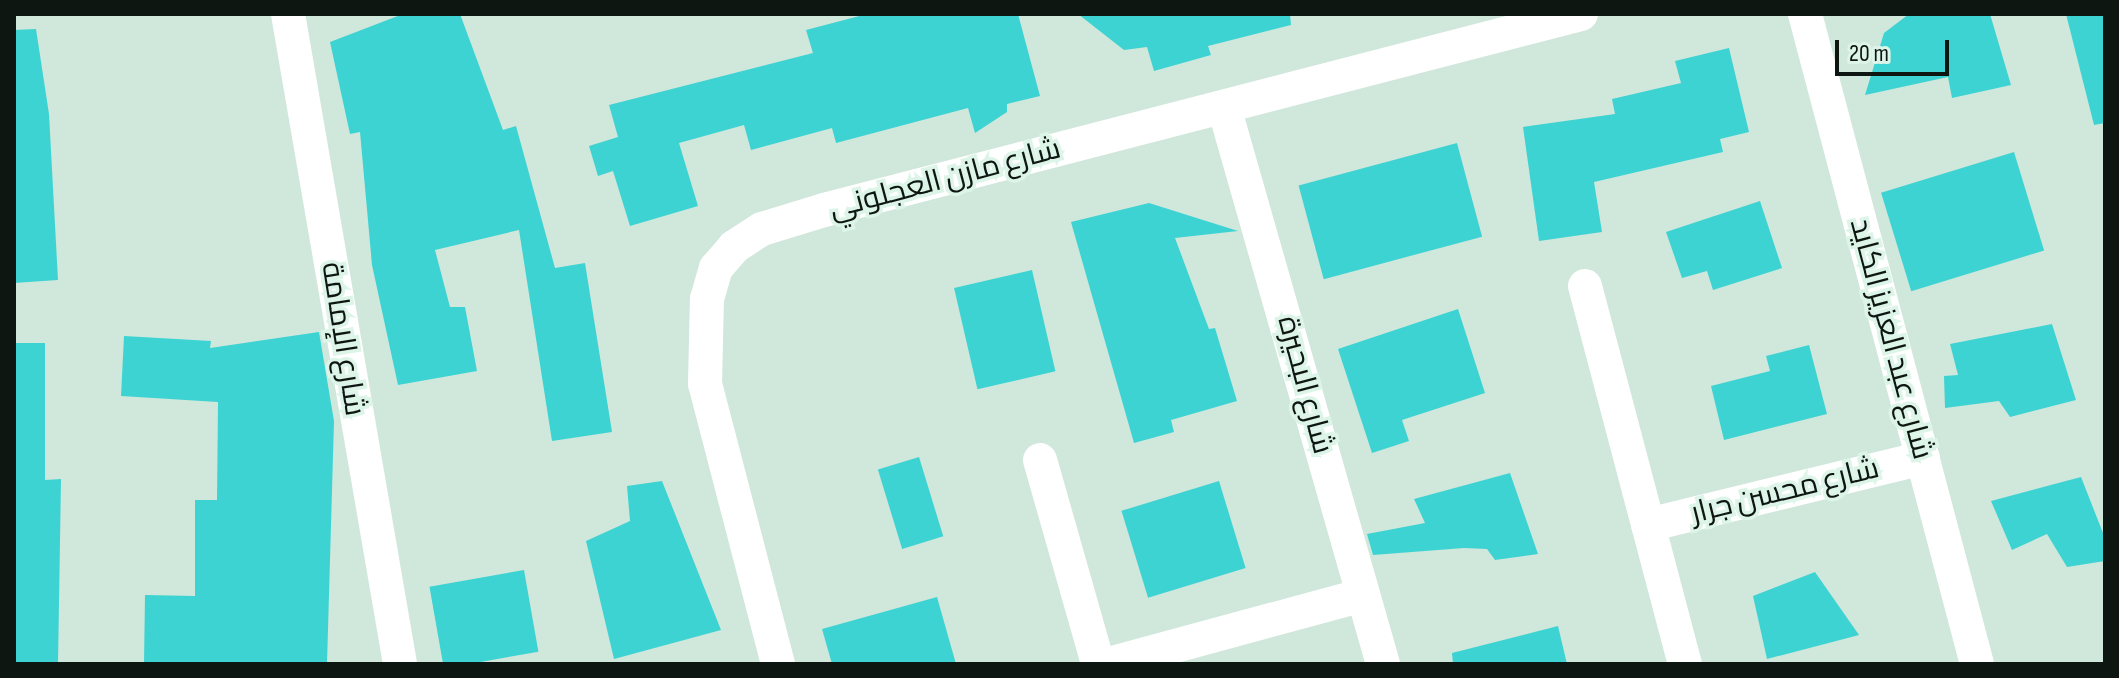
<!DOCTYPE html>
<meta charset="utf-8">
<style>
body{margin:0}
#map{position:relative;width:2119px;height:678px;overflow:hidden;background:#d0e7db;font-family:"Sofia Sans Condensed",Cairo,sans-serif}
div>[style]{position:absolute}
.building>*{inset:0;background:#3dd3d3;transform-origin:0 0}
.minor>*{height:34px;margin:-17px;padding:0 17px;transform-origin:17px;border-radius:17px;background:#fff}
span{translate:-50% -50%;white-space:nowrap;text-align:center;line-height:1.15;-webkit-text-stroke:7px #ddf4e8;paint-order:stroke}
.street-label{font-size:30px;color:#0e1612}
.frame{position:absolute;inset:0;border:16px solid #0e1612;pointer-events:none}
.scale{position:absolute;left:1835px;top:40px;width:114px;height:36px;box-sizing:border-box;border:4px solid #0e1612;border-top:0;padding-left:10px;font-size:24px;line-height:28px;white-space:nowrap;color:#0e1612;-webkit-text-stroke:6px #ddf4e8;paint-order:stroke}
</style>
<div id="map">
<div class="building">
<div style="clip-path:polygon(403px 14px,460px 14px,503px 130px,516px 126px,555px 268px,585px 263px,612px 432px,552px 441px,519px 230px,435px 250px,450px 307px,465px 307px,477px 371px,398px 385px,372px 265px,360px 132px,350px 134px,330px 42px)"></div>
<div style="clip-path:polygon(867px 14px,1018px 14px,1040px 96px,1007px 104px,1007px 112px,975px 133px,968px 108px,836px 143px,832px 128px,751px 150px,744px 125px,679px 143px,698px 206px,630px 226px,613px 171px,598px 176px,589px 146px,618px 137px,609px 105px,813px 53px,806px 30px)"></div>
<div style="clip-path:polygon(1078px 14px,1290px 14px,1291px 25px,1208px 46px,1211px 55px,1154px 71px,1147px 47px,1124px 50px)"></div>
<div style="clip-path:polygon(1909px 14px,1990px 14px,2011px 85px,1952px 98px,1948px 77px,1865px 95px,1884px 33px)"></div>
<div style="clip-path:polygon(2066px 14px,2105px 14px,2105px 123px,2094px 125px)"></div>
<div style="clip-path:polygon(36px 29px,49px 114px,58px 280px,14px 283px,14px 30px)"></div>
<div style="clip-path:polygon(1729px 48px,1749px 132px,1720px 139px,1723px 152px,1594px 182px,1602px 232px,1539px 241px,1523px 127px,1615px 114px,1612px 99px,1681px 83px,1675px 61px)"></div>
<div style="left:1457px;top:143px;width:97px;height:164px;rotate:75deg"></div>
<div style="left:2014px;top:152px;width:103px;height:139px;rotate:73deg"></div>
<div style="clip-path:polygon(1760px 201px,1782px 268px,1713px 290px,1707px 271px,1682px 278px,1666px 232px)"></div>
<div style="clip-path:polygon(1149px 203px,1238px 231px,1175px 238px,1209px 329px,1215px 328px,1237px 401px,1171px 420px,1174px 432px,1134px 443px,1071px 222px)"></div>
<div style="left:1032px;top:270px;width:104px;height:80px;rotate:77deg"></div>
<div style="clip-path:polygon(1458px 309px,1485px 393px,1402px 420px,1409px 441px,1372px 453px,1338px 349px)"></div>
<div style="clip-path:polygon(2052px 324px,2076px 400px,2010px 417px,1999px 401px,1945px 408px,1944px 376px,1958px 375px,1950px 344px)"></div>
<div style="clip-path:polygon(319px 332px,334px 421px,327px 664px,144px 664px,145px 595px,195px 596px,195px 500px,217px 500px,218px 402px,121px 396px,124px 336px,211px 341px,210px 348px)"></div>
<div style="clip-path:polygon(14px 343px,45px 343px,45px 480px,61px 479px,58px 664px,14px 664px)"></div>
<div style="clip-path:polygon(1809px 345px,1827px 414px,1724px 440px,1711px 386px,1770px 371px,1766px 356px)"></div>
<div style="left:919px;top:457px;width:83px;height:43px;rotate:73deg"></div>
<div style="clip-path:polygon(1510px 473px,1538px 554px,1495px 560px,1487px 549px,1464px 548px,1373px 555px,1367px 534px,1425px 523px,1414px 499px)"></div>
<div style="clip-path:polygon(2081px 477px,2105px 538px,2105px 561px,2067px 567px,2047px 534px,2012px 550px,1991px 501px)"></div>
<div style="clip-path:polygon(662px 481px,721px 630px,614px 659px,586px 541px,630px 521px,627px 486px)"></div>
<div style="left:1219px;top:481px;width:91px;height:102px;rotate:73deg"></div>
<div style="left:524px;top:570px;width:83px;height:96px;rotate:80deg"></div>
<div style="clip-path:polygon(1815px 572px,1859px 635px,1767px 659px,1753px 596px)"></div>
<div style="clip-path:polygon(937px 597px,956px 664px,832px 664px,822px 629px)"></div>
<div style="clip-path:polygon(1558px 626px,1567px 664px,1453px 664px,1452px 653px)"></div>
</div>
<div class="minor">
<div style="left:288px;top:14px;width:660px;rotate:80.22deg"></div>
<div style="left:1805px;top:14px;width:672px;rotate:75.18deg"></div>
<div style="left:1224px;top:107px;width:579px;rotate:74.07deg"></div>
<div style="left:1585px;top:286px;width:391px;rotate:75.2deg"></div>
<div style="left:1040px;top:460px;width:212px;rotate:74.1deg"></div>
<div style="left:1648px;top:525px;width:283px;rotate:-13.7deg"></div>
<div style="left:778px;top:664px;width:289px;rotate:-104.6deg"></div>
<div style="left:705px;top:384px;width:85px;rotate:-88.7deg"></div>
<div style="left:707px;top:299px;width:32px;rotate:-74deg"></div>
<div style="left:716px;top:268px;width:28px;rotate:-49deg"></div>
<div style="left:734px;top:247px;width:33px;rotate:-33deg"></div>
<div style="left:762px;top:229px;width:65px;rotate:-17deg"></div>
<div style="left:824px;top:210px;width:782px;rotate:-14.52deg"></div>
<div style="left:1109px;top:664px;width:263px;rotate:-15.2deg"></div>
</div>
<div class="street-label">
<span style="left:945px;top:179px;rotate:-15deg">شارع مازن العجلوني</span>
<span style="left:343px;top:339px;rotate:81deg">شارع الإمامة</span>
<span style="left:1891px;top:339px;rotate:75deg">شارع عبد العزيز الكايد</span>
<span style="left:1305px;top:385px;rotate:75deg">شارع البحيرة</span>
<span style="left:1785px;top:491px;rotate:-14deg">شارع محسن جرار</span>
</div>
<div class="frame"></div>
<div class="scale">20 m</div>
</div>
